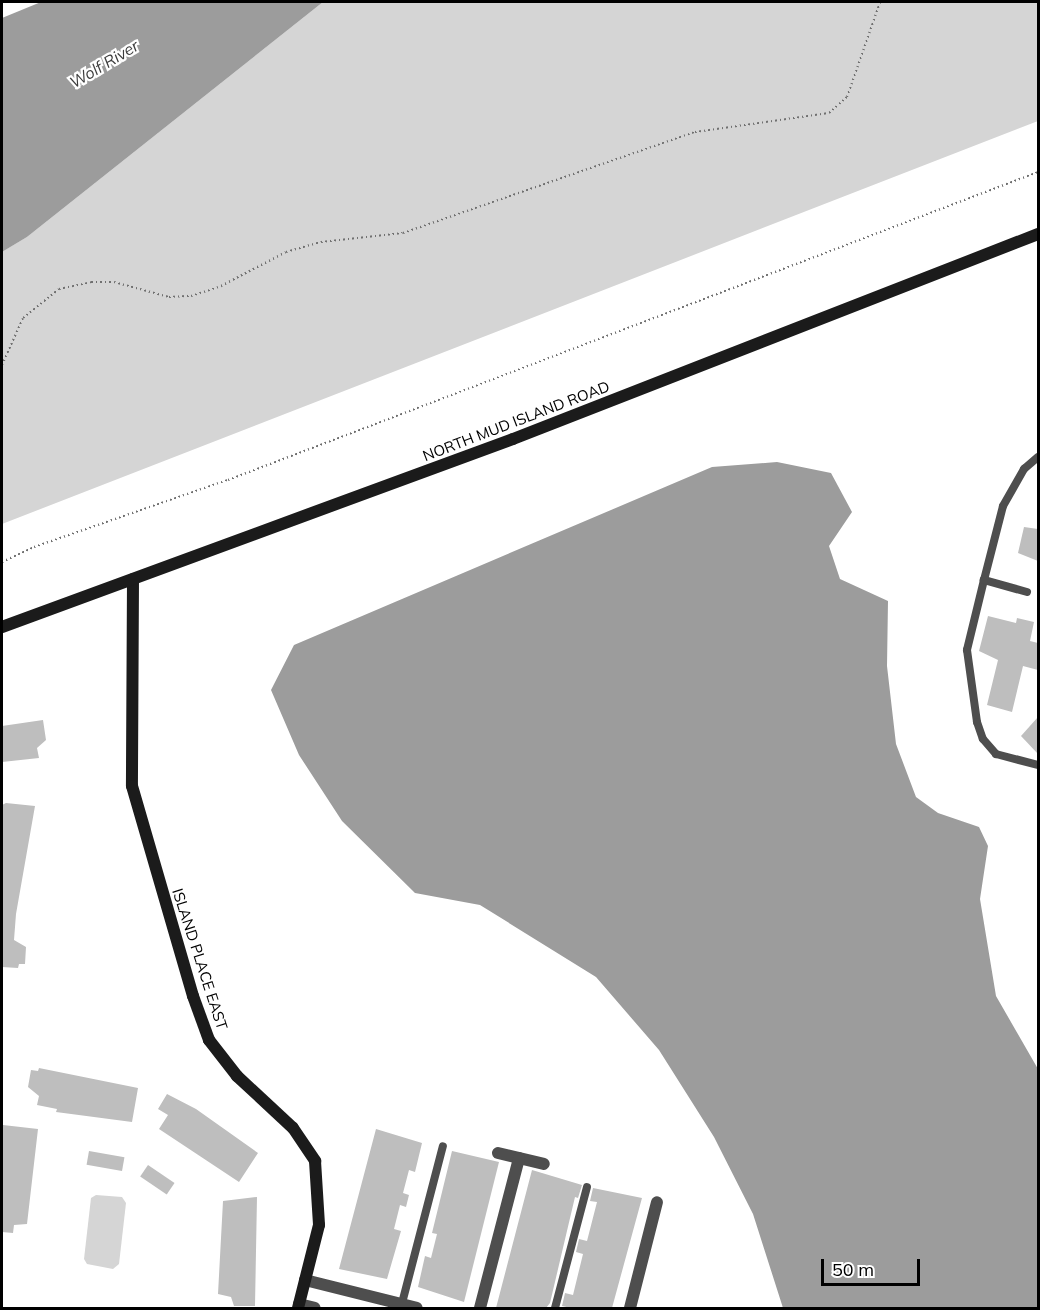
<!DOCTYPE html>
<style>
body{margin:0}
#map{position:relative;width:1040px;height:1310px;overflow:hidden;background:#fff;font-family:Mulish,sans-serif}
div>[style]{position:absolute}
.green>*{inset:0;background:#d5d5d5}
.water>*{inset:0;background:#9c9c9c}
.building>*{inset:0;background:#bebebe;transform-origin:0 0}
.path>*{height:2px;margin-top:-1px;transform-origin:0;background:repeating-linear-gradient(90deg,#707070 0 1.5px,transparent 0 4.5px)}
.lane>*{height:8px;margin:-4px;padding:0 4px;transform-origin:4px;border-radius:4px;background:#4e4e4e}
.street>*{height:12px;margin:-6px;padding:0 6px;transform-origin:6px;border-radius:6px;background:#4e4e4e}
.secondary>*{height:12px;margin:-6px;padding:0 6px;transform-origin:6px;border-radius:6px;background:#1b1b1b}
span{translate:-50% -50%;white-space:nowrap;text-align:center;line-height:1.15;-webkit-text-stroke:4.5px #fff;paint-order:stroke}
.street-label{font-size:15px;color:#000}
.water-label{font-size:16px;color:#3d3d3d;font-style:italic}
.frame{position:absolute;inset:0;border:3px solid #000;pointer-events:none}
.scale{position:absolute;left:821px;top:1259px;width:99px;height:27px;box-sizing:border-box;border:3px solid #000;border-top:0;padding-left:8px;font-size:18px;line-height:21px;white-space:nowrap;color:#000;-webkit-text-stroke:4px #fff;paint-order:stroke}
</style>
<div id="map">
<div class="green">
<div style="clip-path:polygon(323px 2px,1038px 2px,1038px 121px,2px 524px,2px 252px,27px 237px)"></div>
<div style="clip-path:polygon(96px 1195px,122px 1197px,126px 1203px,119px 1264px,113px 1269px,87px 1264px,84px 1259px,91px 1198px)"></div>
</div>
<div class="water">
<div style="clip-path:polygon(41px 2px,323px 2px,27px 237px,2px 252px,2px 18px)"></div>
<div style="clip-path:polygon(777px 462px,831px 473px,852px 512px,829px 546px,840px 579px,888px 601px,887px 666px,896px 744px,916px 797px,938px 813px,979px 827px,988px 846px,980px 899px,996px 996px,1038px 1069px,1038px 1308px,783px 1308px,753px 1214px,714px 1137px,659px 1050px,596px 977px,480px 905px,415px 893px,342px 821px,299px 755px,271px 690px,294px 645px,712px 467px)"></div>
</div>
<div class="building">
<div style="clip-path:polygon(1024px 527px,1038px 529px,1038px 561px,1018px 553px)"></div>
<div style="clip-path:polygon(988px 616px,1016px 623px,1017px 618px,1034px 622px,1030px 641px,1038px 643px,1038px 670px,1023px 666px,1012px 712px,987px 705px,998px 660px,979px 651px)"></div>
<div style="clip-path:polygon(1038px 717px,1038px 754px,1021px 736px)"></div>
<div style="clip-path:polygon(43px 720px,46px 740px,37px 748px,39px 758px,2px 762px,2px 726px)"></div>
<div style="clip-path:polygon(6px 803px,35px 806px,16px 914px,14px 940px,26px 947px,25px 964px,19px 964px,18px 968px,2px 967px,2px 805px)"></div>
<div style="clip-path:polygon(39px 1068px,138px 1088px,132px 1122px,56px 1112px,57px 1109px,37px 1105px,39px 1096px,28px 1087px,31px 1070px,38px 1071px)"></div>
<div style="clip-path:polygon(167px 1094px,196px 1109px,258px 1153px,239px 1182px,159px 1129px,168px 1115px,158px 1109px)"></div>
<div style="clip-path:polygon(3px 1125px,38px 1129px,27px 1224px,14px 1225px,13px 1233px,2px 1232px)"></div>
<div style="clip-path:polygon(376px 1129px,422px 1143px,415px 1172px,409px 1170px,403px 1193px,409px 1195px,406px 1207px,400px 1205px,394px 1229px,401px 1231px,387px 1279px,339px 1269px)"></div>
<div style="left:89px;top:1151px;width:36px;height:14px;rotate:10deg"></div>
<div style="clip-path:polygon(452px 1151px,499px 1162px,464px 1302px,418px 1287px,425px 1256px,431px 1258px,437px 1234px,432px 1233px)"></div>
<div style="left:148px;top:1165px;width:32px;height:14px;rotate:34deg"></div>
<div style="clip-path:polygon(532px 1170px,582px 1185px,578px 1198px,575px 1197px,550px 1303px,546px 1308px,496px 1308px)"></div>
<div style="clip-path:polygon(593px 1188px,642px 1198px,612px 1308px,571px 1308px,562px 1306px,565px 1293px,573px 1295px,583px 1254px,576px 1252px,579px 1239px,587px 1241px,597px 1202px,590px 1201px)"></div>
<div style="clip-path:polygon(257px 1197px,255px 1306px,234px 1306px,231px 1297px,218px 1294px,223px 1201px)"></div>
</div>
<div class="path">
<div style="left:2px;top:365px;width:51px;rotate:-65.9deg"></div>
<div style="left:23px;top:318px;width:46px;rotate:-38.9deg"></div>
<div style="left:59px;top:289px;width:33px;rotate:-12deg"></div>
<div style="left:91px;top:282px;width:23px"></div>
<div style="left:114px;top:282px;width:57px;rotate:15.3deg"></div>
<div style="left:169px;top:297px;width:22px;rotate:-3deg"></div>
<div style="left:191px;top:296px;width:32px;rotate:-18deg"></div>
<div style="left:221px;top:286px;width:73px;rotate:-27.6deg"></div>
<div style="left:286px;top:252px;width:36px;rotate:-16deg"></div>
<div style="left:321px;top:242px;width:82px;rotate:-6.3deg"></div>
<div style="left:403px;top:233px;width:309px;rotate:-19.1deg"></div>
<div style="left:695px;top:132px;width:135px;rotate:-8.1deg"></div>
<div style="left:829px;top:113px;width:24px;rotate:-42deg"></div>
<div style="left:847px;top:97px;width:101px;rotate:-70.8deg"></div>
<div style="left:2px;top:562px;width:35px;rotate:-25deg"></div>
<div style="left:34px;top:547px;width:205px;rotate:-19.1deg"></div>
<div style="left:228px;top:480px;width:867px;rotate:-20.82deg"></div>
</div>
<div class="lane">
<div style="left:984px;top:580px;width:72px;rotate:103.7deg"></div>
<div style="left:967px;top:650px;width:73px;rotate:82.1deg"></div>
<div style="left:977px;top:722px;width:18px;rotate:71deg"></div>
<div style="left:983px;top:739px;width:20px;rotate:49deg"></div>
<div style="left:996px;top:754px;width:43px;rotate:14.7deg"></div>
<div style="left:1027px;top:592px;width:45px;rotate:-164.4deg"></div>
<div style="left:984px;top:580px;width:76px;rotate:-75.6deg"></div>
<div style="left:1003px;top:506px;width:43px;rotate:-60.4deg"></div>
<div style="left:1024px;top:469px;width:18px;rotate:-41deg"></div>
<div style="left:401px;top:1307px;width:166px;rotate:-75.4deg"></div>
<div style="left:555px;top:1308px;width:125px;rotate:-75.2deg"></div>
</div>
<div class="street">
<div style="left:498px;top:1153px;width:47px;rotate:13.4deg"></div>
<div style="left:305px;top:1280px;width:115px;rotate:14deg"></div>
<div style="left:299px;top:1304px;width:16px;rotate:14deg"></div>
<div style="left:480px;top:1308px;width:155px;rotate:-75.4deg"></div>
<div style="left:630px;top:1308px;width:109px;rotate:-75.7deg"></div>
</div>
<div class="secondary">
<div style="left:133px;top:579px;width:207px;rotate:90.3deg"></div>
<div style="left:132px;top:786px;width:219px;rotate:73.8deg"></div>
<div style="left:193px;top:996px;width:47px;rotate:70deg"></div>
<div style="left:209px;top:1040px;width:46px;rotate:52.1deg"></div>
<div style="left:237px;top:1076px;width:76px;rotate:42.9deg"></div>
<div style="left:293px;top:1128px;width:40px;rotate:56deg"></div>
<div style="left:315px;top:1161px;width:64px;rotate:86.4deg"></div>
<div style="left:319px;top:1225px;width:86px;rotate:104.2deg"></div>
<div style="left:2px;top:627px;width:544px;rotate:-20.2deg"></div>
<div style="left:513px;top:439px;width:564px;rotate:-21.33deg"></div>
</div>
<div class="street-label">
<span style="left:516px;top:421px;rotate:-21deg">NORTH MUD ISLAND ROAD</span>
<span style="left:200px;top:959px;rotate:72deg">ISLAND PLACE EAST</span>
</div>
<div class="water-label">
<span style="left:104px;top:64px;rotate:-31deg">Wolf River</span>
</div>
<div class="frame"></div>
<div class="scale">50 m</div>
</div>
